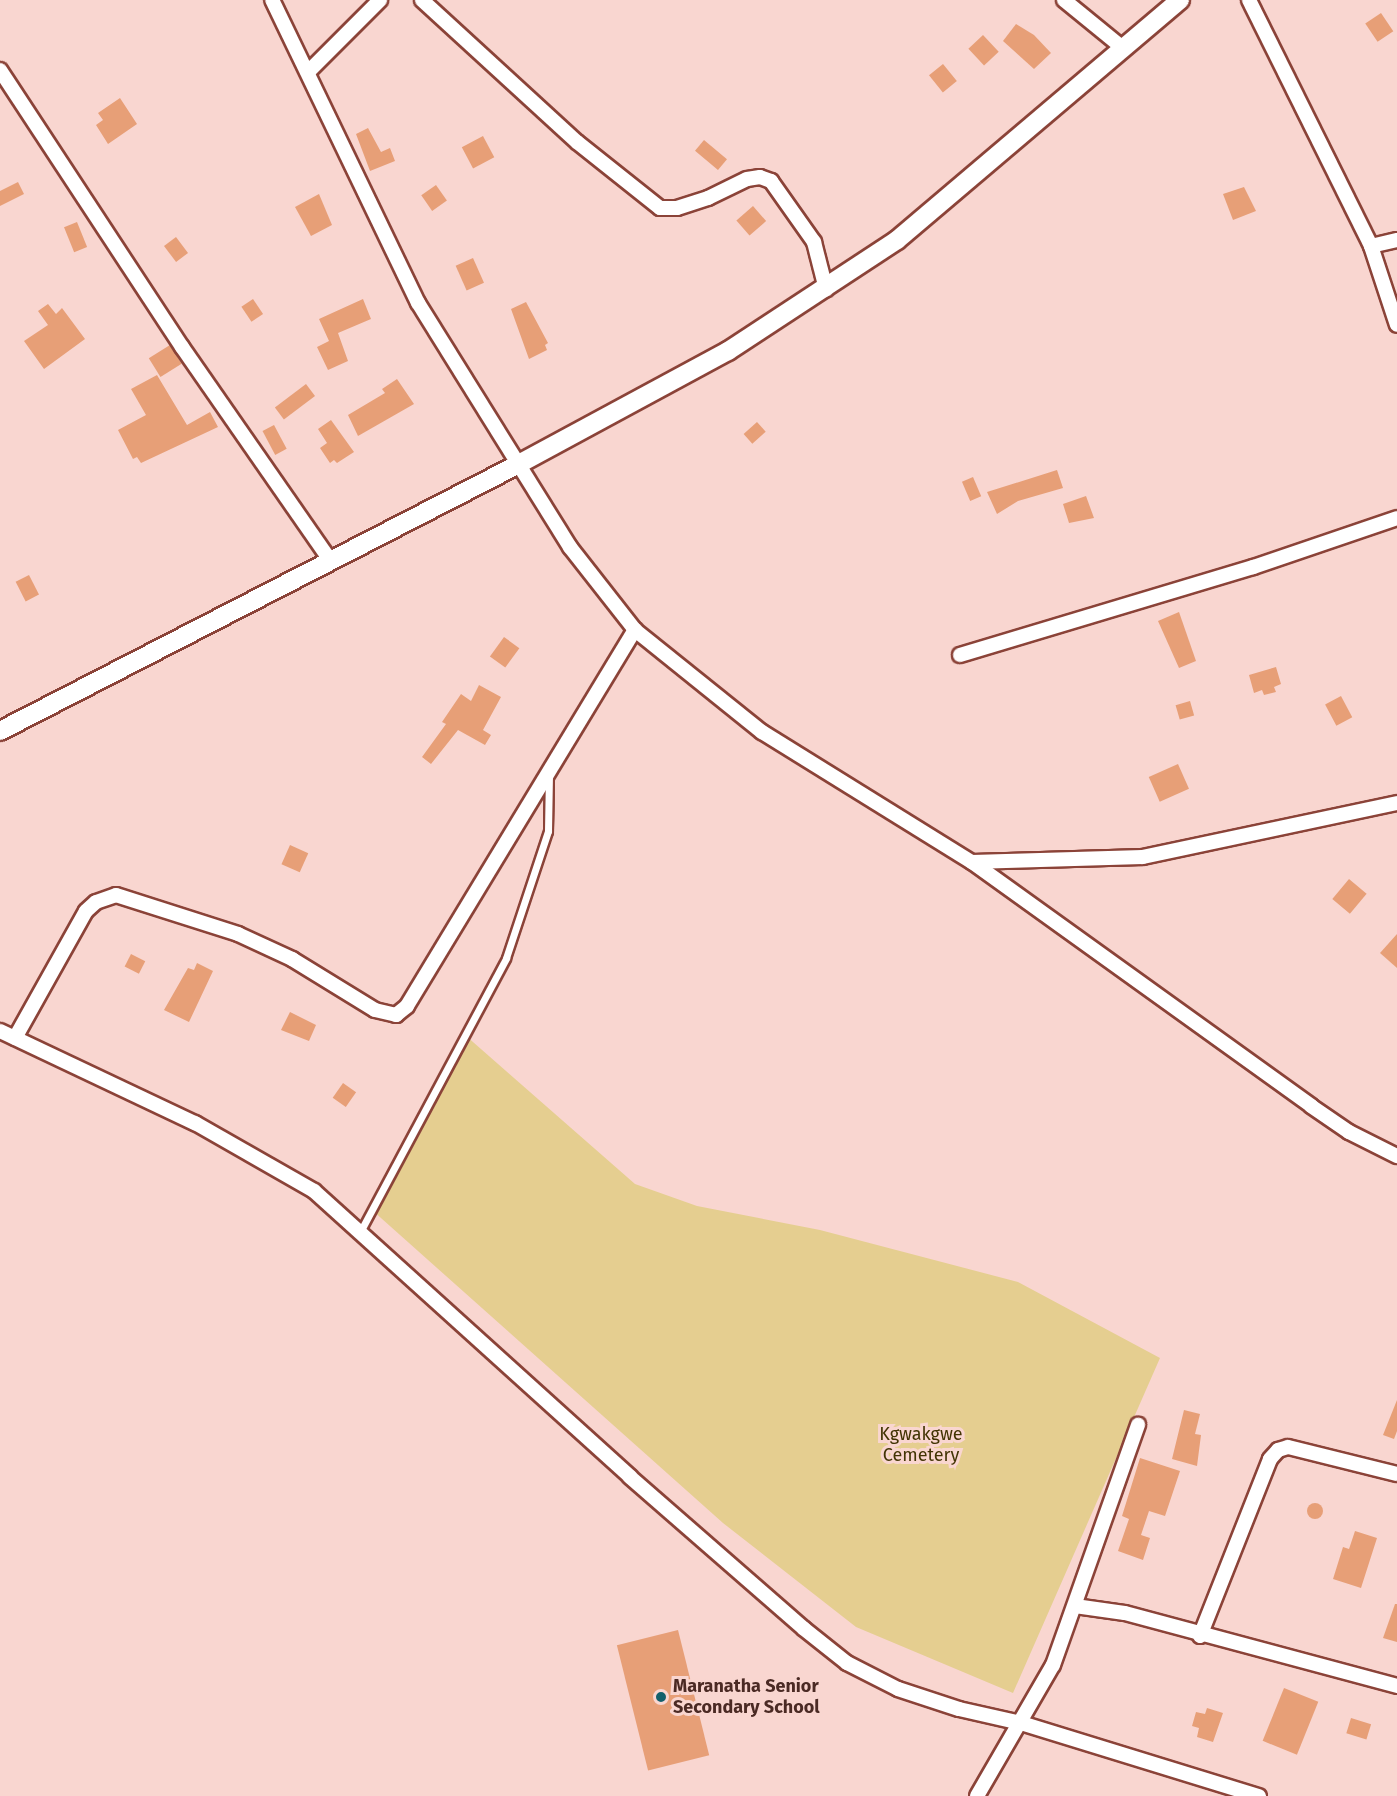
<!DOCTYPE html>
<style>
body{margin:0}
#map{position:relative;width:1397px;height:1796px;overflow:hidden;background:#f9d6d0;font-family:"Fira Sans",sans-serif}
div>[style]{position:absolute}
.green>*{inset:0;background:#e5ce90}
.building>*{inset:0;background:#e79f77;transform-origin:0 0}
.round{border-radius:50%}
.roads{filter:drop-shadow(2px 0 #8b4338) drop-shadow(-2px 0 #8b4338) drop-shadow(0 2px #8b4338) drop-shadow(0 -2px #8b4338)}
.lane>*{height:7px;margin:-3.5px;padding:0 3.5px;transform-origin:3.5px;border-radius:3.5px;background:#fff}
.street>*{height:14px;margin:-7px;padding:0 7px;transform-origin:7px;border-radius:7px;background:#fff}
.secondary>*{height:18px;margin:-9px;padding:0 9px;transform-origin:9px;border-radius:9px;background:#fff}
.dots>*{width:16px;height:16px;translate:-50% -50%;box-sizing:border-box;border:3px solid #f9d6d0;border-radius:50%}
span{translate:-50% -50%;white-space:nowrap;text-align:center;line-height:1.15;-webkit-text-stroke:6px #f9d6d0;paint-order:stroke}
.park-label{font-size:18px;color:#423404}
.poi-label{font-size:18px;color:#4b2a24;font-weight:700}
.left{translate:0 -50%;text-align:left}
</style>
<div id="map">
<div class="green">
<div style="clip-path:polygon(465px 1035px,635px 1184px,697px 1206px,820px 1230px,1018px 1282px,1160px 1358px,1013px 1693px,856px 1627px,723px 1523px,372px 1210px)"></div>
</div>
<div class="building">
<div style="left:1381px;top:13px;width:22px;height:19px;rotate:56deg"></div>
<div style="clip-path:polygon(1016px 24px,1034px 35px,1051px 53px,1034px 69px,1003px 41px)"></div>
<div style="left:983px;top:35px;width:23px;height:20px;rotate:47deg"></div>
<div style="left:943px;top:64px;width:22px;height:18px;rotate:51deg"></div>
<div style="clip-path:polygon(120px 98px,137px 124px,108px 144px,96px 125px,103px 120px,98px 113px)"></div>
<div style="clip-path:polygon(368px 128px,381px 152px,390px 148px,395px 161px,370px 171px,356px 134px)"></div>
<div style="left:483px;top:136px;width:24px;height:24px;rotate:62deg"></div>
<div style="left:704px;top:140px;width:30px;height:14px;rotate:40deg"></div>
<div style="clip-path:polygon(18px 182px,24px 194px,0 206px,0 191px)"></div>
<div style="left:436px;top:185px;width:19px;height:18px;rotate:55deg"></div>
<div style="clip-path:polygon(1244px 187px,1256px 211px,1233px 220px,1223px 194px)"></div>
<div style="clip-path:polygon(319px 194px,332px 225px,311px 236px,295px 207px)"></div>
<div style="left:753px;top:206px;width:20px;height:22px;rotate:49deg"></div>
<div style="left:77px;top:222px;width:27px;height:14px;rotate:68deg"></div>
<div style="left:176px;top:237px;width:20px;height:15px;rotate:53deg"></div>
<div style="left:473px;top:258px;width:27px;height:19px;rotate:66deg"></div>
<div style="left:253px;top:299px;width:18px;height:14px;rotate:56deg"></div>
<div style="clip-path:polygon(363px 299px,371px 319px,338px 333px,348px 361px,328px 370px,317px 347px,329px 341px,319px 319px)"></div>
<div style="clip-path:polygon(526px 302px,548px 343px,545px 345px,547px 350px,529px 359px,511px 309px)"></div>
<div style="clip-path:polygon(48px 304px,56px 314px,62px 308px,85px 339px,44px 369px,24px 341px,48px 325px,38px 311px)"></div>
<div style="left:170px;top:345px;width:22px;height:25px;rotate:58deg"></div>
<div style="clip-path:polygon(157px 375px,187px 425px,210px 412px,218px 427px,141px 463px,137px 457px,133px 459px,118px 430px,146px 415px,131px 389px)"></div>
<div style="clip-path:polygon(397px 379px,414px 404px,358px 436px,348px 415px,385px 393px,382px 389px)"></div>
<div style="left:306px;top:384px;width:15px;height:39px;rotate:53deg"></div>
<div style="clip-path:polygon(331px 420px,354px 452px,337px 463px,334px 460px,330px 463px,320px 448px,327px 443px,318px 429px)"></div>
<div style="left:757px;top:422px;width:13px;height:18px;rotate:48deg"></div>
<div style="left:274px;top:425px;width:27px;height:13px;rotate:62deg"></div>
<div style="clip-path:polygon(1057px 470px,1063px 488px,1018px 501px,997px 514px,987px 492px)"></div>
<div style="left:973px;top:477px;width:21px;height:12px;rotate:67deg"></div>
<div style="clip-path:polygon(1086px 496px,1094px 518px,1069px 523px,1063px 504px)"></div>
<div style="left:29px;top:575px;width:22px;height:15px;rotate:63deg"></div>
<div style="clip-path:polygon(1179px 612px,1196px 661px,1179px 668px,1158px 621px)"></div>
<div style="left:504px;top:637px;width:19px;height:24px;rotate:36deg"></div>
<div style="clip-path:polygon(1276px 667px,1281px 684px,1274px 687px,1276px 692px,1264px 695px,1262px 690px,1254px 693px,1249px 675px)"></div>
<div style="clip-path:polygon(479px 685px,501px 697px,483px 730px,491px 735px,485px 745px,458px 730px,431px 764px,422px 757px,446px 724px,442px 722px,461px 694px,471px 701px)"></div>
<div style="left:1341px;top:696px;width:24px;height:18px;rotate:62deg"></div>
<div style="left:1190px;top:701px;width:15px;height:15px;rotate:74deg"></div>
<div style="left:1178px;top:764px;width:27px;height:32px;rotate:66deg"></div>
<div style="left:290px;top:845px;width:20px;height:21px;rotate:24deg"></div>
<div style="left:1349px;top:879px;width:23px;height:26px;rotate:40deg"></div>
<div style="clip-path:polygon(1397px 934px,1397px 968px,1380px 953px)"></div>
<div style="left:131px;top:954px;width:16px;height:14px;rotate:27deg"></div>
<div style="clip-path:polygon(197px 963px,213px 971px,189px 1022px,164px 1010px,188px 968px,194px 970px)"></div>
<div style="clip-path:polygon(290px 1012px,316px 1025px,309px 1041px,281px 1030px)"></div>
<div style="left:343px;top:1083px;width:16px;height:18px;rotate:35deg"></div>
<div style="clip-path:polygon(1397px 1400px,1397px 1431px,1394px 1439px,1383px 1435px)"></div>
<div style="clip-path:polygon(1184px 1410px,1200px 1414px,1195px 1434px,1201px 1435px,1197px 1466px,1172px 1459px)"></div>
<div style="clip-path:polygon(1140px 1458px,1180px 1471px,1165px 1516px,1149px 1511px,1141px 1535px,1150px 1538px,1143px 1560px,1118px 1551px,1129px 1519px,1122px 1516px)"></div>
<div class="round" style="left:1307px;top:1503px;width:16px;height:16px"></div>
<div style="clip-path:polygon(1355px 1531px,1377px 1538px,1361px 1588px,1333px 1579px,1343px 1547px,1349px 1549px)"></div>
<div style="clip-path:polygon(1395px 1604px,1397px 1604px,1397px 1642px,1383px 1638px)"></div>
<div style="left:678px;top:1630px;width:129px;height:63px;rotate:76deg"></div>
<div style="left:1284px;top:1688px;width:37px;height:57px;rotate:22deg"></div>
<div style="clip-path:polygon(1207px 1708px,1223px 1713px,1213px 1742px,1197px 1737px,1199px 1728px,1192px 1726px,1196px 1712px,1205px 1714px)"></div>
<div style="left:1351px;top:1718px;width:21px;height:16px;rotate:17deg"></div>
</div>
<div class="roads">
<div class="lane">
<div style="left:360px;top:1232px;width:310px;rotate:-61.9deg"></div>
<div style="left:506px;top:958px;width:134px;rotate:-71.7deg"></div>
<div style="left:548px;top:831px;width:55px;rotate:-89deg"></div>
</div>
<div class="street">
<div style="left:422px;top:0;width:210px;rotate:42.5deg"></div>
<div style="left:577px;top:142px;width:106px;rotate:38.5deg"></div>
<div style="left:660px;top:208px;width:17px"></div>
<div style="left:677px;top:208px;width:33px;rotate:-18deg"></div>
<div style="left:708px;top:198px;width:43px;rotate:-26deg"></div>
<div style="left:747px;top:179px;width:13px;rotate:-9deg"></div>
<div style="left:760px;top:177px;width:12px;rotate:20deg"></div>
<div style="left:771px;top:181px;width:75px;rotate:54.8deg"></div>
<div style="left:814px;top:242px;width:49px;rotate:75.7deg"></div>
<div style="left:1064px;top:0;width:77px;rotate:39.2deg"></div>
<div style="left:1249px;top:0;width:275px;rotate:63.6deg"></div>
<div style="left:1371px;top:246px;width:83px;rotate:71.8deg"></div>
<div style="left:0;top:70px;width:331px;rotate:56.7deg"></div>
<div style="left:182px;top:347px;width:259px;rotate:55.2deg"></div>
<div style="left:308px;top:72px;width:102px;rotate:-45deg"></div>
<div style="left:1371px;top:246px;width:27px;rotate:-13deg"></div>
<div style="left:635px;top:630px;width:163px;rotate:38.8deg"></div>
<div style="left:762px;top:732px;width:247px;rotate:31.8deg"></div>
<div style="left:972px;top:862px;width:418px;rotate:35.7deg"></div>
<div style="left:1311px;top:1106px;width:46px;rotate:34.4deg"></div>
<div style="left:1349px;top:1132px;width:54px;rotate:26.6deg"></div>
<div style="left:960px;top:655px;width:306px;rotate:-16.7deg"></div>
<div style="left:1253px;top:567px;width:152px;rotate:-18.8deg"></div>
<div style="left:972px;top:862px;width:171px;rotate:-1.7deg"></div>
<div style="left:1143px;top:857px;width:260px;rotate:-12deg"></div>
<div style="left:0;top:1031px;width:216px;rotate:25.3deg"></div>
<div style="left:195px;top:1123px;width:137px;rotate:29.7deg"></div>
<div style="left:314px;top:1191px;width:426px;rotate:42.1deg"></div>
<div style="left:630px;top:1477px;width:230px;rotate:41.1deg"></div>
<div style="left:803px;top:1628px;width:56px;rotate:38.5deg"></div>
<div style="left:847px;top:1663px;width:57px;rotate:27deg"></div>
<div style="left:898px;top:1689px;width:64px;rotate:18.2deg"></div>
<div style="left:959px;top:1709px;width:64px;rotate:12.7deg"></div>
<div style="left:1021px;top:1723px;width:249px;rotate:17.1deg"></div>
<div style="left:15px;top:1038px;width:145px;rotate:-60.8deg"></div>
<div style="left:86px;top:911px;width:13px;rotate:-42deg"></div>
<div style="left:96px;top:902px;width:21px;rotate:-19deg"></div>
<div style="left:116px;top:895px;width:128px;rotate:17.7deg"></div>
<div style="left:238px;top:934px;width:60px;rotate:24.8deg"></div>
<div style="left:292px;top:959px;width:97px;rotate:31.6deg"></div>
<div style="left:375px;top:1010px;width:22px;rotate:13deg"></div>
<div style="left:396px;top:1015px;width:14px;rotate:-39deg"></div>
<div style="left:407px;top:1006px;width:440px;rotate:-58.8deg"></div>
<div style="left:635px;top:630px;width:105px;rotate:-128.1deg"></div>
<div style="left:570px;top:547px;width:287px;rotate:-121.9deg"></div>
<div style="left:418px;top:303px;width:336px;rotate:-115.7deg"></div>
<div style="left:1075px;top:1606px;width:50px;rotate:8deg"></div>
<div style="left:1125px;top:1613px;width:282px;rotate:15deg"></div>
<div style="left:1200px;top:1636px;width:190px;rotate:-68.4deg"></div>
<div style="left:1270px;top:1459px;width:12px;rotate:-48deg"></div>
<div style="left:1278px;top:1450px;width:10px;rotate:-17deg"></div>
<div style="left:1288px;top:1447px;width:112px;rotate:13.9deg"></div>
<div style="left:977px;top:1796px;width:151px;rotate:-59.9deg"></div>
<div style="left:1053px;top:1665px;width:255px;rotate:-70.5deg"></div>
</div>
<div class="secondary">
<div style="left:0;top:731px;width:581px;rotate:-27.23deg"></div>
<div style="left:517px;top:465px;width:240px;rotate:-28.4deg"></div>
<div style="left:728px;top:351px;width:202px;rotate:-33.3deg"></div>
<div style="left:897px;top:240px;width:371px;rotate:-40.3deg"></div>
</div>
</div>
<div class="dots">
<div style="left:661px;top:1697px;background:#13606c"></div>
</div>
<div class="park-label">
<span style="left:921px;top:1445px">Kgwakgwe<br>Cemetery</span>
</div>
<div class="poi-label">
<span class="left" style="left:673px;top:1697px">Maranatha Senior<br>Secondary School</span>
</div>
</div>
